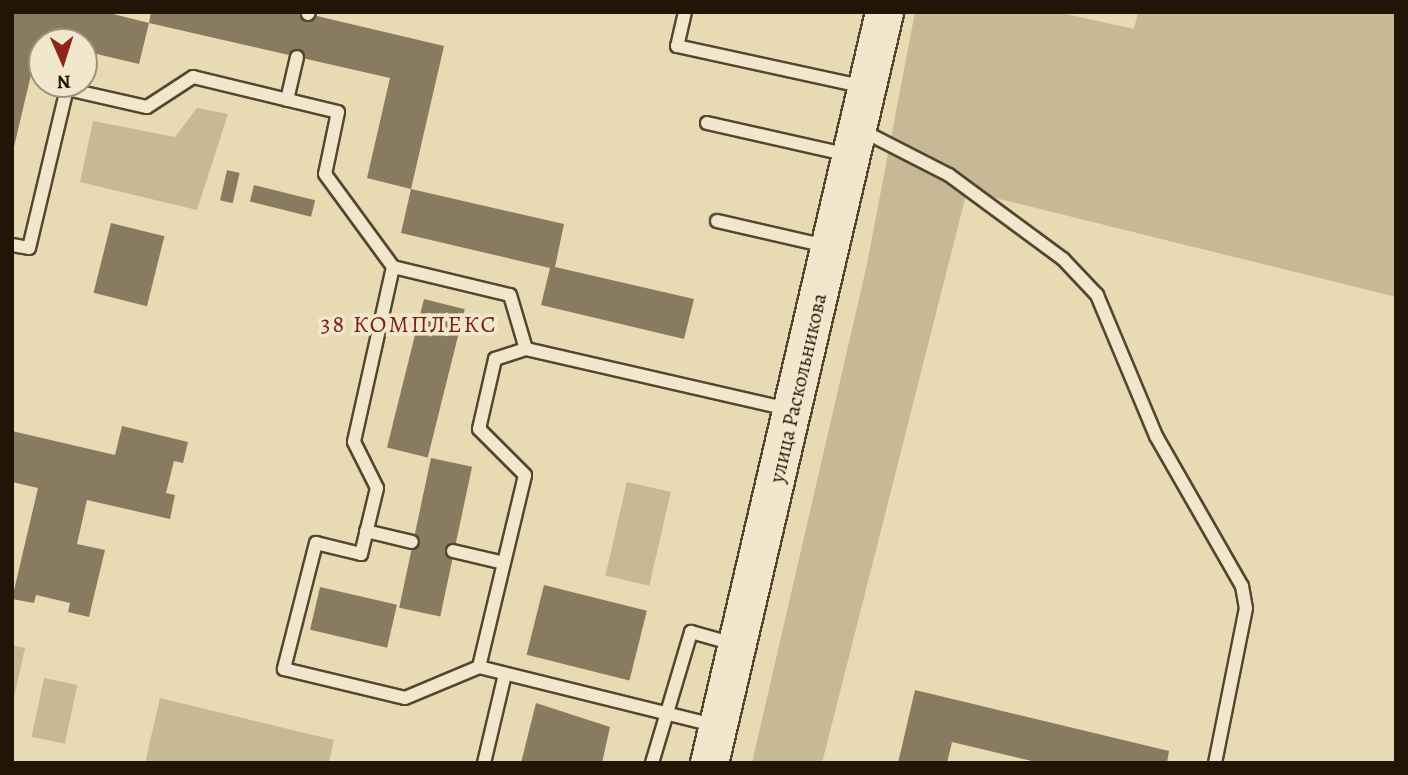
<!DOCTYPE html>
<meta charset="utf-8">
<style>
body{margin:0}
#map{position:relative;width:1408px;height:775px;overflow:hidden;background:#e8dab2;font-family:Alegreya,serif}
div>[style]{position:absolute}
.green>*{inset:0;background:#c7b995;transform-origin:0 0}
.building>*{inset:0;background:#897b5f;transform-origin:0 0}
.roads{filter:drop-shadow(2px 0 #544630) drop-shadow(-2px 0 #544630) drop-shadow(0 2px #544630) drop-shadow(0 -2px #544630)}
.lane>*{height:12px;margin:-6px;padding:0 6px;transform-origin:6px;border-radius:6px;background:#f0e7cd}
.secondary>*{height:37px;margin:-18.5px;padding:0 18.5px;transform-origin:18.5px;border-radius:18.5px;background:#f0e7cd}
span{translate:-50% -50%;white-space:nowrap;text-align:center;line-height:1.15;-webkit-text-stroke:7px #f0e7cd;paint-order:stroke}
.street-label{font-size:21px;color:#231505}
.quarter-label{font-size:24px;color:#7a1f14;letter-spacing:2px}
.frame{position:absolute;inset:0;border:14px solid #231505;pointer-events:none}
.north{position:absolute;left:28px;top:28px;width:70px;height:70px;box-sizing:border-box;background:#f0e7cd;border:2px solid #9e937d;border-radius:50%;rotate:177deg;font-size:19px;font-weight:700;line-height:28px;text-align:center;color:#231505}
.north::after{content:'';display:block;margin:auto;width:24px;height:32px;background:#8f2418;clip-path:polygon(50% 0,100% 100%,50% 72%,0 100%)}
</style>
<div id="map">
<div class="green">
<div style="clip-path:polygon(915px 12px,1057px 12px,1134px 29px,1138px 12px,1396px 12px,1396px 297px,967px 191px,822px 763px,752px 763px,867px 264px)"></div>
<div style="clip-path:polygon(197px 108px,228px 114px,197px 210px,80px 182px,93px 121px,175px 137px)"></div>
<div style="left:627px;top:482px;width:45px;height:96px;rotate:13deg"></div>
<div style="clip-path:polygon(12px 645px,25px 648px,12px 706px)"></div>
<div style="left:44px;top:678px;width:34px;height:60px;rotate:12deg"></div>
<div style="clip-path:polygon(160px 698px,334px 740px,329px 763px,145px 763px)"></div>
</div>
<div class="building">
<div style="clip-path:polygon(12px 12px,105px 12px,149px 23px,139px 64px,84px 51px,84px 42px,39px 41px,13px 151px)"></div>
<div style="clip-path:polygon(151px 12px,300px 12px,444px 46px,411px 189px,367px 178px,390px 78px,149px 23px)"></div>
<div style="left:227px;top:170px;width:13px;height:31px;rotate:13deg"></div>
<div style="left:254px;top:185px;width:63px;height:17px;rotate:14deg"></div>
<div style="clip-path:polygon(411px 189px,564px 224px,555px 267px,694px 299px,684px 339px,541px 305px,550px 268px,401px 233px)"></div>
<div style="left:111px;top:223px;width:55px;height:72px;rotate:14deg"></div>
<div style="left:424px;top:299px;width:42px;height:153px;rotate:14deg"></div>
<div style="clip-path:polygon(122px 426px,188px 442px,183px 463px,174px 461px,166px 493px,175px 495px,170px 519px,87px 500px,77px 544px,105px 550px,89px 617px,68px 612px,70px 603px,36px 595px,34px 603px,12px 599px,38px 488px,12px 482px,12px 431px,115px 455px)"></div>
<div style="left:431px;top:458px;width:42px;height:153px;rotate:12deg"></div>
<div style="left:544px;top:585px;width:106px;height:72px;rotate:14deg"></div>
<div style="left:320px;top:587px;width:79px;height:44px;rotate:13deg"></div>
<div style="clip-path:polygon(915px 690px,1169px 751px,1167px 763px,1040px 763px,952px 742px,947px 763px,898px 763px)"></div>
<div style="clip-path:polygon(536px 703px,610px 727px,602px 763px,521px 763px)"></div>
</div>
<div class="roads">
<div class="lane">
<div style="left:685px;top:12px;width:35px;rotate:103deg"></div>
<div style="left:677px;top:46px;width:192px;rotate:12.3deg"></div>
<div style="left:308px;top:14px;width:2px;rotate:-63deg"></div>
<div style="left:287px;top:100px;width:44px;rotate:-76.9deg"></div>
<div style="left:707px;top:123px;width:146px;rotate:12.7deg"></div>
<div style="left:859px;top:129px;width:101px;rotate:27.1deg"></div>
<div style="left:949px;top:175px;width:142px;rotate:36.4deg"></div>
<div style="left:1063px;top:259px;width:50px;rotate:46.6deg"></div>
<div style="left:1097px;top:295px;width:153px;rotate:67.3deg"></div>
<div style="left:1156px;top:436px;width:173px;rotate:60.2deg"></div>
<div style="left:1242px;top:586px;width:22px;rotate:80deg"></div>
<div style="left:1246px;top:608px;width:158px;rotate:101.3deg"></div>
<div style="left:717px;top:221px;width:112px;rotate:12.9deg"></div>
<div style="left:12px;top:245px;width:17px;rotate:10deg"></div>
<div style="left:29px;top:248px;width:163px;rotate:-76.6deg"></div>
<div style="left:67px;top:89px;width:82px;rotate:12.7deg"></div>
<div style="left:147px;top:107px;width:55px;rotate:-33.1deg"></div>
<div style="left:193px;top:77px;width:149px;rotate:13.6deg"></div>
<div style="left:338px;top:112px;width:63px;rotate:101.8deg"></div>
<div style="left:325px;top:174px;width:115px;rotate:53.8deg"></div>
<div style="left:393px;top:267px;width:120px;rotate:13.5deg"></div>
<div style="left:510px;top:295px;width:56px;rotate:73.5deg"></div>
<div style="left:526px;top:349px;width:270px;rotate:12.9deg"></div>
<div style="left:393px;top:267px;width:179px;rotate:102.6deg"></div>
<div style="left:354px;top:442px;width:51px;rotate:63.4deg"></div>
<div style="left:377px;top:488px;width:68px;rotate:103.6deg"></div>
<div style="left:361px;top:554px;width:46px;rotate:-166.3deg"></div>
<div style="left:316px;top:543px;width:130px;rotate:104.3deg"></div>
<div style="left:284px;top:669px;width:124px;rotate:13.5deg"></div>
<div style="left:405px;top:698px;width:80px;rotate:-22.7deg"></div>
<div style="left:479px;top:667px;width:197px;rotate:-76.5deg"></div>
<div style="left:525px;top:475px;width:65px;rotate:-135deg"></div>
<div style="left:479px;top:429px;width:72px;rotate:-77.1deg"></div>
<div style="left:495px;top:359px;width:33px;rotate:-18deg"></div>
<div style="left:366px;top:531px;width:47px;rotate:13.4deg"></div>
<div style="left:453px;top:551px;width:52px;rotate:13.2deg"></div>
<div style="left:479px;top:667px;width:242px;rotate:13.9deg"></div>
<div style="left:484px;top:763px;width:91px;rotate:-76.7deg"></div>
<div style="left:652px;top:763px;width:137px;rotate:-73.4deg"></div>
<div style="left:691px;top:632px;width:45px;rotate:15.6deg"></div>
</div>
<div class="secondary">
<div style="left:709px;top:763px;width:771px;rotate:-76.88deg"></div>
</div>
</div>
<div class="street-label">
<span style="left:798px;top:388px;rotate:-77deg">улица Раскольникова</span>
</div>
<div class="quarter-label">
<span style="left:409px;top:325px">38 КОМПЛЕКС</span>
</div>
<div class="frame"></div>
<div class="north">N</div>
</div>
